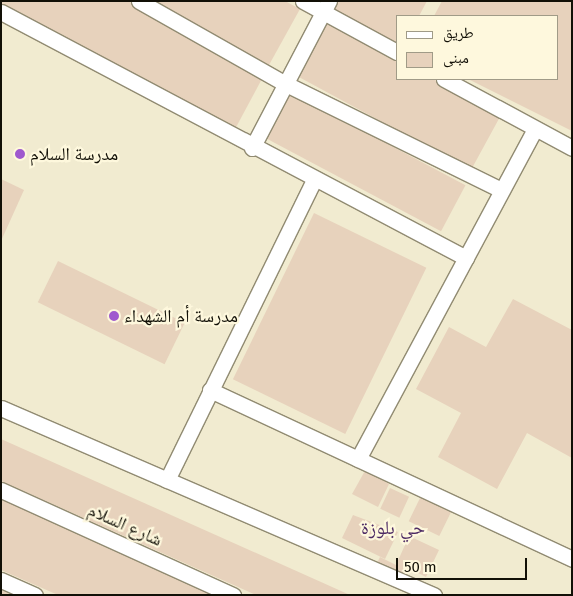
<!DOCTYPE html>
<meta charset="utf-8">
<style>
body{margin:0}
#map{position:relative;width:573px;height:596px;overflow:hidden;background:#f1ebd0;font-family:"Fira Sans","Noto Naskh Arabic",sans-serif}
div>[style]{position:absolute}
.building>*{inset:0;background:#e7d2bc;transform-origin:0 0}
.roads{filter:drop-shadow(1px 0 #918b72) drop-shadow(-1px 0 #918b72) drop-shadow(0 1px #918b72) drop-shadow(0 -1px #918b72)}
.minor>*{height:15px;margin:-7.5px;padding:0 7.5px;transform-origin:7.5px;border-radius:7.5px;background:#fff}
.dots>*{width:14px;height:14px;translate:-50% -50%;box-sizing:border-box;border:2px solid #fef8dd;border-radius:50%}
span{translate:-50% -50%;white-space:nowrap;text-align:center;line-height:1.15;-webkit-text-stroke:4.5px #fef8dd;paint-order:stroke}
.poi-label{font-size:18px;color:#121007}
.left{translate:0 -50%;text-align:left}
.street-label{font-size:18px;color:#121007}
.neighbourhood-label{font-size:19px;color:#4d2b64}
.frame{position:absolute;inset:0;border:2px solid #121007;pointer-events:none}
.legend{position:absolute;left:396px;top:15px;width:162px;height:65px;box-sizing:border-box;background:#fef8dd;border:1px solid #a09b87;margin:0;padding:6px 9px;list-style:none;font-size:15px;color:#121007}
.legend li{display:flex;align-items:center;gap:10px;height:25px}
.legend b{width:25px;border:1px solid #a09b87}
.scale{position:absolute;left:396px;top:558px;width:131px;height:22px;box-sizing:border-box;border:2px solid #121007;border-top:0;padding-left:6px;font-size:15px;line-height:18px;white-space:nowrap;color:#121007;-webkit-text-stroke:4px #fef8dd;paint-order:stroke}
</style>
<div id="map">
<div class="building">
<div style="clip-path:polygon(1px 1px,128px 1px,264px 75px,234px 131px,1px 5px)"></div>
<div style="clip-path:polygon(153px 1px,285px 1px,300px 9px,269px 65px)"></div>
<div style="clip-path:polygon(335px 1px,427px 1px,419px 16px,397px 16px,397px 45px,331px 8px)"></div>
<div style="clip-path:polygon(442px 1px,572px 1px,572px 131px,468px 79px,557px 79px,557px 16px,434px 16px)"></div>
<div style="clip-path:polygon(327px 21px,397px 59px,397px 79px,433px 79px,501px 115px,471px 170px,297px 76px)"></div>
<div style="left:288px;top:91px;width:201px;height:52px;rotate:28deg"></div>
<div style="clip-path:polygon(1px 179px,24px 190px,1px 241px)"></div>
<div style="left:314px;top:213px;width:125px;height:185px;rotate:26deg"></div>
<div style="left:58px;top:261px;width:141px;height:46px;rotate:26deg"></div>
<div style="clip-path:polygon(513px 299px,572px 330px,572px 458px,527px 433px,497px 489px,438px 457px,461px 413px,416px 389px,449px 327px,486px 347px)"></div>
<div style="clip-path:polygon(1px 439px,350px 595px,256px 595px,1px 481px)"></div>
<div style="clip-path:polygon(366px 469px,389px 484px,378px 507px,352px 494px)"></div>
<div style="left:390px;top:488px;width:21px;height:23px;rotate:25deg"></div>
<div style="left:421px;top:496px;width:34px;height:28px;rotate:26deg"></div>
<div style="clip-path:polygon(1px 499px,221px 595px,58px 595px,1px 570px)"></div>
<div style="clip-path:polygon(353px 515px,398px 532px,385px 559px,342px 538px)"></div>
<div style="clip-path:polygon(409px 536px,439px 550px,426px 577px,408px 568px,403px 578px,376px 565px,380px 557px,396px 565px)"></div>
<div style="clip-path:polygon(1px 584px,25px 595px,1px 595px)"></div>
</div>
<div class="roads">
<div class="minor">
<div style="left:139px;top:1px;width:169px;rotate:29.5deg"></div>
<div style="left:286px;top:84px;width:240px;rotate:26.2deg"></div>
<div style="left:303px;top:1px;width:107px;rotate:28.5deg"></div>
<div style="left:1px;top:12px;width:526px;rotate:27.88deg"></div>
<div style="left:444px;top:79px;width:145px;rotate:28.3deg"></div>
<div style="left:252px;top:148px;width:166px;rotate:-62.4deg"></div>
<div style="left:210px;top:390px;width:400px;rotate:25deg"></div>
<div style="left:1px;top:408px;width:472px;rotate:23.4deg"></div>
<div style="left:358px;top:459px;width:374px;rotate:-61.8deg"></div>
<div style="left:167px;top:480px;width:334px;rotate:-63.9deg"></div>
<div style="left:1px;top:490px;width:255px;rotate:24.4deg"></div>
<div style="left:1px;top:580px;width:37px;rotate:24deg"></div>
</div>
</div>
<div class="dots">
<div style="left:20px;top:154px;background:#9f59ce"></div>
<div style="left:114px;top:316px;background:#9f59ce"></div>
</div>
<div class="poi-label">
<span class="left" style="left:30px;top:154px">مدرسة السلام</span>
<span class="left" style="left:124px;top:316px">مدرسة أم الشهداء</span>
</div>
<div class="street-label">
<span style="left:125px;top:525px;rotate:24deg">شارع السلام</span>
</div>
<div class="neighbourhood-label">
<span style="left:393px;top:528px">حي بلوزة</span>
</div>
<div class="frame"></div>
<ul class="legend">
<li><b style="height:6px;background:#fff"></b>طريق</li>
<li><b style="height:14px;background:#e7d2bc"></b>مبنى</li>
</ul>
<div class="scale">50 m</div>
</div>
